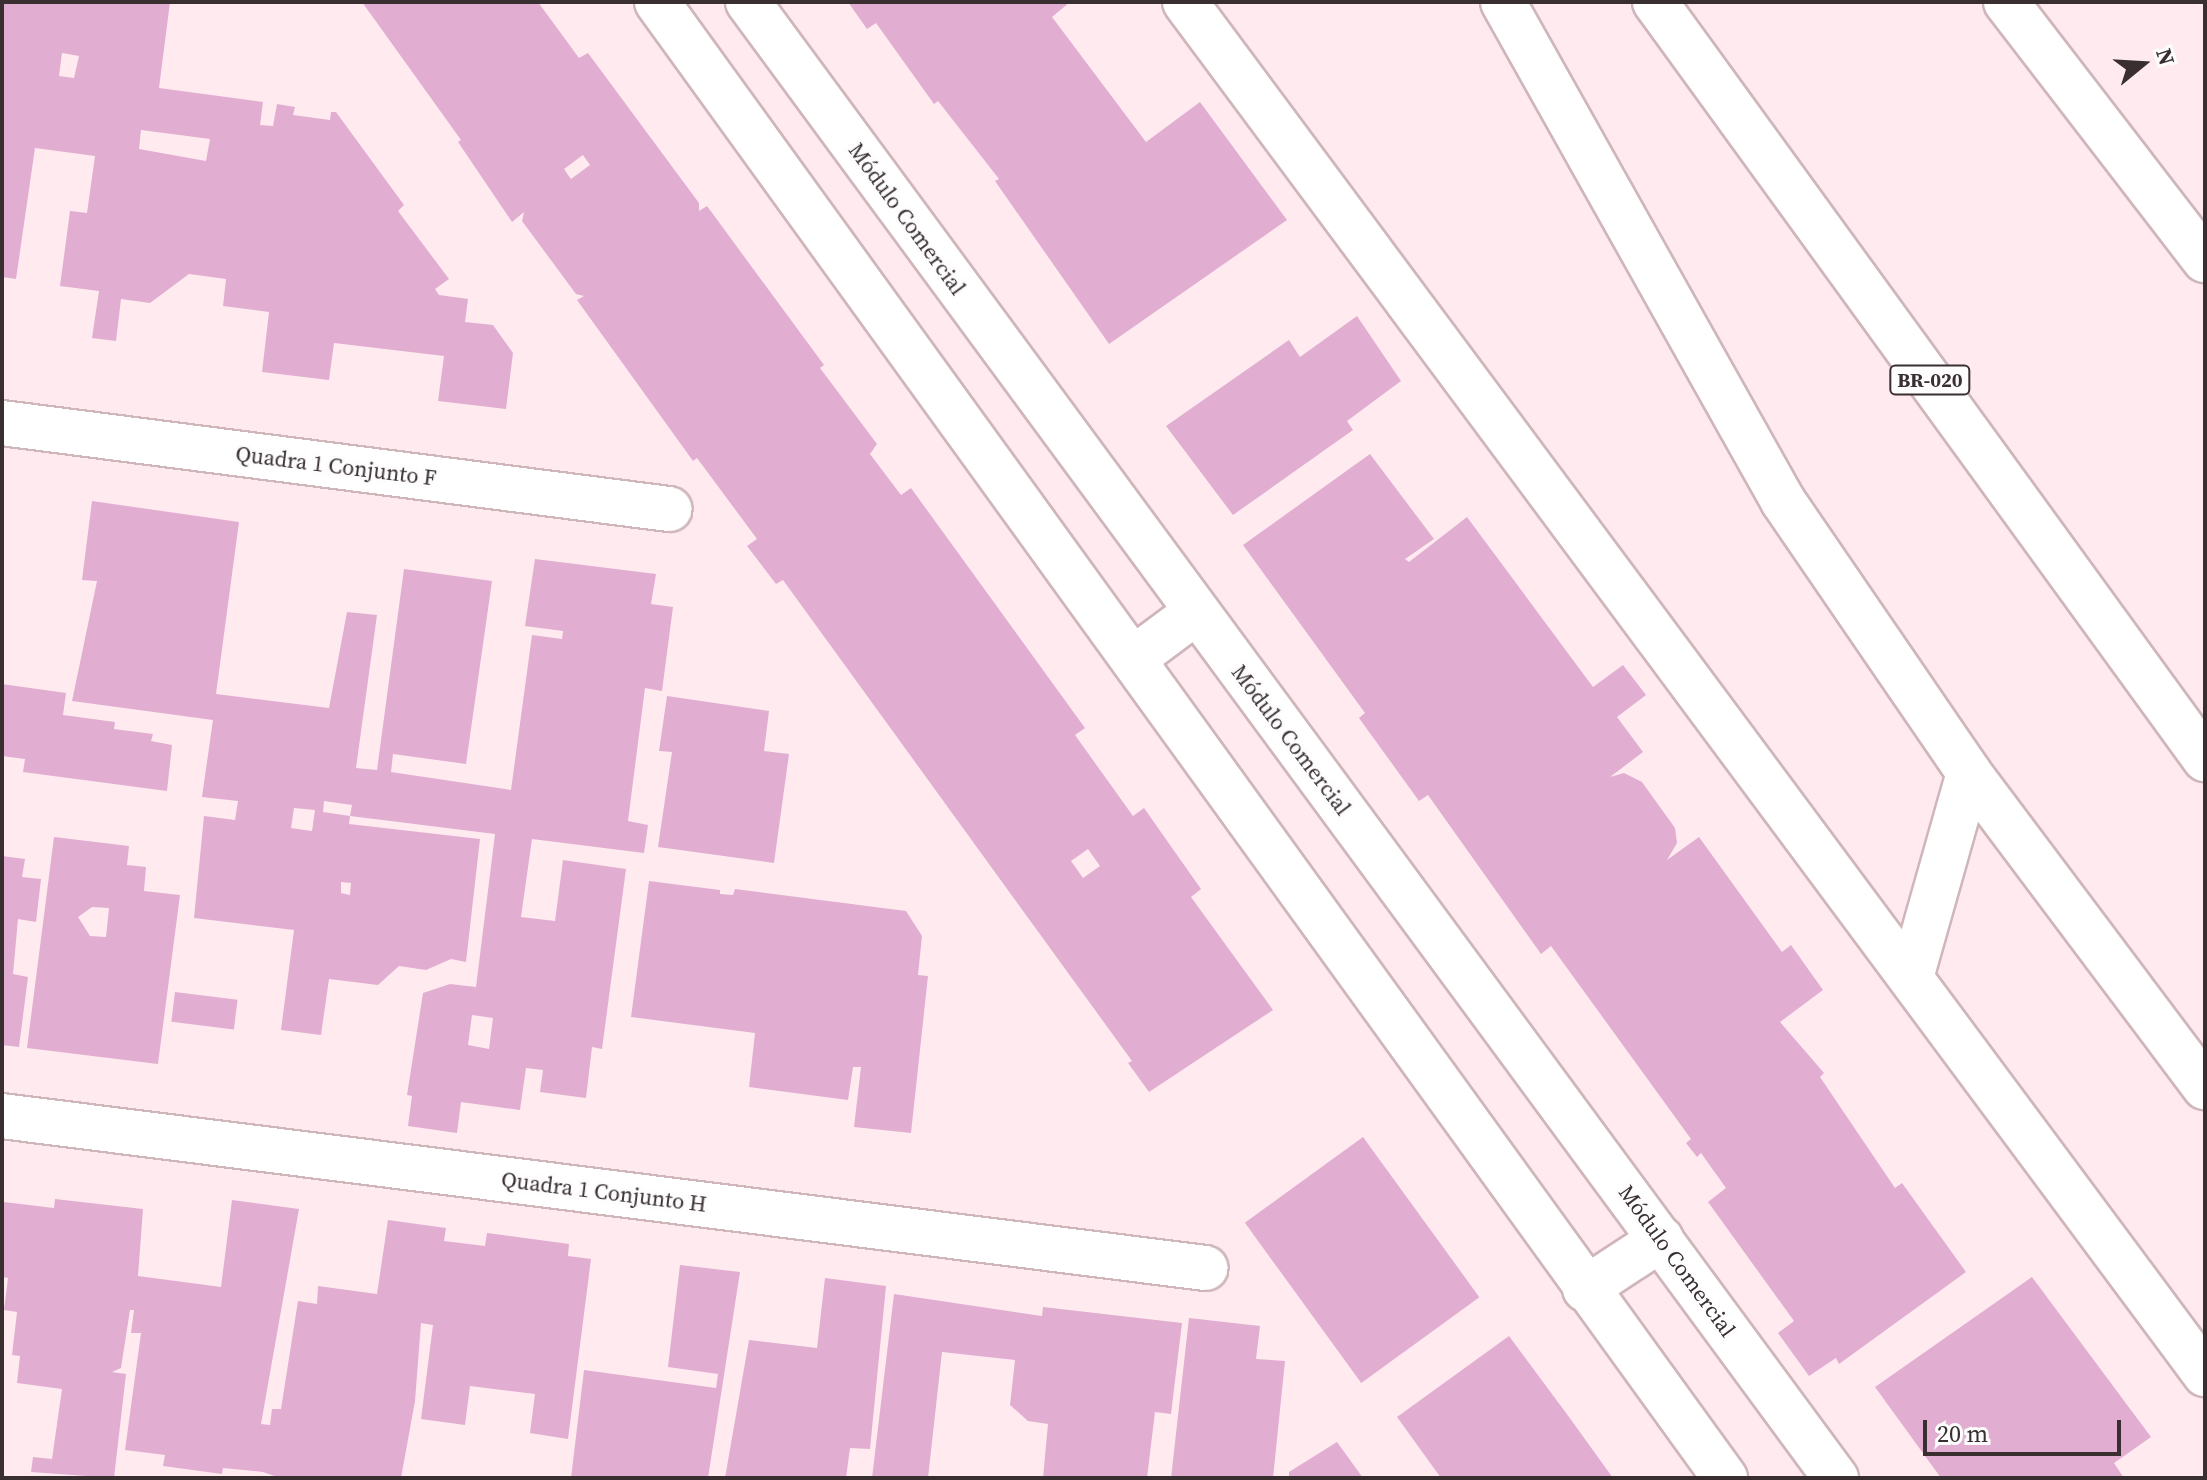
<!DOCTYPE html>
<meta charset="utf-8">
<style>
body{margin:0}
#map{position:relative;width:2207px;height:1480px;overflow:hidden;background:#ffeaef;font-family:"Source Serif 4",serif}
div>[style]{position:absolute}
.building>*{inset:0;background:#e1aed2;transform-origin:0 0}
.roads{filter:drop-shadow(2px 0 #cfb6bb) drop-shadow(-2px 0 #cfb6bb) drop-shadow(0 2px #cfb6bb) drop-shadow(0 -2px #cfb6bb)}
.minor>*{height:44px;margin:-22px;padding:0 22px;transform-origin:22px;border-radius:22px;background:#fff}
.major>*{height:44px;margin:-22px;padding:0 22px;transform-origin:22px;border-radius:22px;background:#fff}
.highway>*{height:44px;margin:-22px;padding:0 22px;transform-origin:22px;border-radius:22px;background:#fff}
span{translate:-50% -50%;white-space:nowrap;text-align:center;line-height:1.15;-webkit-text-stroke:7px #fdfdfd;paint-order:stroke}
.shield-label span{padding:2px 6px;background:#fdfdfd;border:2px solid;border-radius:6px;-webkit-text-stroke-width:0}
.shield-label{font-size:20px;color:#392f31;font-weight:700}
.street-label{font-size:22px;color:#392f31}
.frame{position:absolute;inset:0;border:4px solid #392f31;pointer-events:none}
.north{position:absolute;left:2103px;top:24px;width:80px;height:80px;-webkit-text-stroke:6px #fdfdfd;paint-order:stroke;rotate:72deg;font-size:22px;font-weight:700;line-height:32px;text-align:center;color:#392f31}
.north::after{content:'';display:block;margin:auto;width:28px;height:36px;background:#392f31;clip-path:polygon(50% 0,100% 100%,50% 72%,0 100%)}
.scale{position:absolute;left:1923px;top:1420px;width:198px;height:36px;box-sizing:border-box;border:4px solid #392f31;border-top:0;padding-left:10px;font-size:24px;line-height:28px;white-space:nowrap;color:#392f31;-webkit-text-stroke:6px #fdfdfd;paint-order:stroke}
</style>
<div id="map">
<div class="building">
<div style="clip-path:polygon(evenodd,2px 2px,170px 2px,159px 88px,263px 102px,260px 125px,273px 126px,277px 104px,295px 107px,293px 115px,330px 120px,331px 112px,336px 112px,404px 205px,398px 211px,449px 279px,435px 289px,439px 295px,468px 299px,465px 322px,493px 325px,513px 353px,506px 409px,438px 401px,444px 356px,334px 343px,329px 380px,262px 372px,269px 312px,223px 306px,226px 279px,189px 274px,150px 303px,121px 299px,116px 341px,92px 338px,99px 291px,60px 286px,70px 211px,87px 213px,95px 156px,35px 148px,16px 279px,2px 277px,2px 2px,62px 53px,79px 56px,74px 78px,59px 76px,62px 53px,2px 2px,141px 130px,210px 139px,206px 161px,139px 149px,141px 130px)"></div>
<div style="clip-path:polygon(evenodd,362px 2px,538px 2px,579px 58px,588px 53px,699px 203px,699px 211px,707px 206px,824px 365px,820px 368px,877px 444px,870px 454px,901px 495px,911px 488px,1085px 728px,1075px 735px,1133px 816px,1144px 808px,1201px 889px,1191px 897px,1273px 1010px,1149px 1092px,1128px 1063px,1132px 1061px,783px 580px,776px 584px,747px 546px,757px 539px,697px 458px,693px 461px,577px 300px,584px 296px,576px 294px,522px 221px,524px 212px,512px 222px,458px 142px,461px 140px,362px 2px,583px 155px,590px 165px,571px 179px,564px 169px,583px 155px,362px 2px,1088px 849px,1100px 866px,1083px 878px,1071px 861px,1088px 849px)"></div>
<div style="clip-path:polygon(848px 2px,1070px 2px,1052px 17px,1146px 142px,1200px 102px,1287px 220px,1109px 344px,995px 181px,999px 179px,938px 101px,934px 104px,876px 23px,867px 29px)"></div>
<div style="clip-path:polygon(1357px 316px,1401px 381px,1347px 421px,1353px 430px,1233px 515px,1166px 426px,1289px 340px,1300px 357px)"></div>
<div style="clip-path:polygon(1370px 454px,1434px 539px,1405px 559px,1409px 562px,1467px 517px,1593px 687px,1623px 665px,1646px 695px,1617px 717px,1643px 752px,1610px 777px,1624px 773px,1642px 782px,1675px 828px,1677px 843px,1667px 860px,1699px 837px,1782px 952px,1791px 945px,1823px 990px,1780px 1022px,1824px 1073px,1820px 1077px,1895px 1188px,1902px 1183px,1966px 1272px,1839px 1364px,1836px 1358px,1809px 1376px,1778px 1333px,1794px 1321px,1708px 1202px,1726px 1188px,1701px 1153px,1697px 1157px,1686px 1143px,1691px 1139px,1551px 946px,1541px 954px,1428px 795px,1419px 801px,1359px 718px,1365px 713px,1243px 545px)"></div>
<div style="clip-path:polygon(evenodd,92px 501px,239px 522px,216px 694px,329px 708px,347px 612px,377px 615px,356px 768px,377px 770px,404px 569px,492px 581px,466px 764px,393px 754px,391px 772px,511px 790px,532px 635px,562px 639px,563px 631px,525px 626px,535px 559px,656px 574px,651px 604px,673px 607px,662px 691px,645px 688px,628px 821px,648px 825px,644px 853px,532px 839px,521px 917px,555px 921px,563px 860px,626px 869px,602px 1049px,592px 1047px,586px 1098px,540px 1092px,543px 1070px,526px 1068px,520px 1110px,461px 1102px,457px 1133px,408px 1126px,412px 1096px,407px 1095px,423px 993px,450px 984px,476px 987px,495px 834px,350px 816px,349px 824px,480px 839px,466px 962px,451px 959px,426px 970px,399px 966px,378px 985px,329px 979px,321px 1035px,281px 1030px,294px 930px,194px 918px,204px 816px,235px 820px,238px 801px,202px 797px,213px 720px,72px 701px,97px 581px,82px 580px,92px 501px,324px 801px,352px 805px,350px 816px,323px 812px,324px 801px,92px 501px,294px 808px,315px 810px,312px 831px,291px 828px,294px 808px,92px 501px,341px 882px,351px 883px,350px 895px,341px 893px,341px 882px,92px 501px,472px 1015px,493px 1018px,489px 1049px,468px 1045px,472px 1015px)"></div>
<div style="clip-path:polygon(2px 684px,66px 693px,63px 715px,115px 722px,114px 729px,153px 734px,151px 741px,172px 745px,167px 791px,23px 772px,25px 759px,2px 756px)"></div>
<div style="clip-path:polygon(667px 696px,769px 711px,764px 751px,789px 754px,774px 863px,658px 847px,672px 752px,659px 751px)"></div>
<div style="clip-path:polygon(evenodd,54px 837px,129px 846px,127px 865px,146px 867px,144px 891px,180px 895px,158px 1064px,27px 1048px,54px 837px,92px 907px,109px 908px,106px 937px,90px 936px,78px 917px,92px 907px)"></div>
<div style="clip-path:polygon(2px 856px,25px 859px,22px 877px,41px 879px,36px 922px,18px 919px,13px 974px,28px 977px,19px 1047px,2px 1045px)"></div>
<div style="clip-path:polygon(649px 881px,720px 890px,720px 894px,733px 895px,735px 889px,906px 911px,922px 936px,918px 975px,928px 976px,911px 1133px,854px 1127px,861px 1067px,853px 1067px,848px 1100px,749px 1087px,755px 1033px,631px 1017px)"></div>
<div style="left:175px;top:992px;width:63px;height:30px;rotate:7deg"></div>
<div style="left:1363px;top:1137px;width:198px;height:146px;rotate:54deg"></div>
<div style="clip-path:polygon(55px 1199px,143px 1209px,138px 1276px,221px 1287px,232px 1200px,299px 1209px,261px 1424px,270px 1425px,272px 1409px,281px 1409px,298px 1301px,317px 1304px,318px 1286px,377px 1294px,388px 1220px,446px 1228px,444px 1241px,485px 1246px,487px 1233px,569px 1244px,568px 1256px,591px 1259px,568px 1439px,530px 1433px,535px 1394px,470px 1386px,465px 1425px,421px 1419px,433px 1325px,421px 1323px,415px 1401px,401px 1478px,280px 1478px,263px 1472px,223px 1468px,222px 1474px,163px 1466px,165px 1455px,125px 1450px,141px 1333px,131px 1333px,134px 1310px,130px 1310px,121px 1368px,112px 1372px,126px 1374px,114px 1478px,31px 1472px,33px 1457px,52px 1459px,62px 1389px,17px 1383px,20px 1356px,12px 1355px,17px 1312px,4px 1310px,8px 1278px,2px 1277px,2px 1221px,4px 1202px,54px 1208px)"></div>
<div style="clip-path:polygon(680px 1265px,740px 1272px,708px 1478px,571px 1478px,584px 1370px,716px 1388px,718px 1374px,668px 1367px)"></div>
<div style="clip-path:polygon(2032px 1277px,2151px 1437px,2114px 1463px,2124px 1478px,1941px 1478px,1875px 1387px)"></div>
<div style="clip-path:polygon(825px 1278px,886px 1286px,870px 1449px,850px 1448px,846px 1478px,725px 1478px,749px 1340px,817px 1348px)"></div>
<div style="clip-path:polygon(894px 1294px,1042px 1316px,1043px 1307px,1182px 1323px,1171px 1414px,1155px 1412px,1147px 1478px,1043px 1478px,1048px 1424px,1028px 1421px,1010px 1405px,1015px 1360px,942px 1352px,928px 1478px,872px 1478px)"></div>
<div style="clip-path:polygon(1189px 1318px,1260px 1326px,1256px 1359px,1285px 1361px,1273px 1478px,1171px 1478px)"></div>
<div style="clip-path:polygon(1509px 1336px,1569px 1417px,1613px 1478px,1441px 1478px,1397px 1417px)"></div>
<div style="clip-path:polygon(1337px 1442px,1363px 1478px,1289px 1476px,1289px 1472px)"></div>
</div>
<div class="roads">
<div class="minor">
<div style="left:657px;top:2px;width:1822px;rotate:54.11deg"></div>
<div style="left:748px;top:2px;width:1834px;rotate:53.61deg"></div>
<div style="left:1185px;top:2px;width:1710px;rotate:53.37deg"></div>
<div style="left:2px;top:423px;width:673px;rotate:7.35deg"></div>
<div style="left:1133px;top:659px;width:79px;rotate:-36.7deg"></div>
<div style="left:1912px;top:974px;width:209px;rotate:-74.2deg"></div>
<div style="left:2px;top:1116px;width:1213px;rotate:7.2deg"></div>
<div style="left:1585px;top:1289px;width:91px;rotate:-33.3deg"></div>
</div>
<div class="major">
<div style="left:1503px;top:2px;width:572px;rotate:60.7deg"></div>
<div style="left:1783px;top:501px;width:330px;rotate:55.6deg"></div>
<div style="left:1969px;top:773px;width:393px;rotate:53.1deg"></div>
</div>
<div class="highway">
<div style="left:1655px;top:2px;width:936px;rotate:54deg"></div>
<div style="left:2006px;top:2px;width:326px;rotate:52.4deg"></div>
</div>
</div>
<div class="shield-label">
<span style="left:1930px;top:380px">BR-020</span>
</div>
<div class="street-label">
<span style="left:907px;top:219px;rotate:54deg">Módulo Comercial</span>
<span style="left:336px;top:466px;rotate:7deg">Quadra 1 Conjunto F</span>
<span style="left:1291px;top:740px;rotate:53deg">Módulo Comercial</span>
<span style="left:604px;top:1192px;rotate:7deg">Quadra 1 Conjunto H</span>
<span style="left:1677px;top:1261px;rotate:54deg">Módulo Comercial</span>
</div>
<div class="frame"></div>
<div class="north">N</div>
<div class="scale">20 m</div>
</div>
